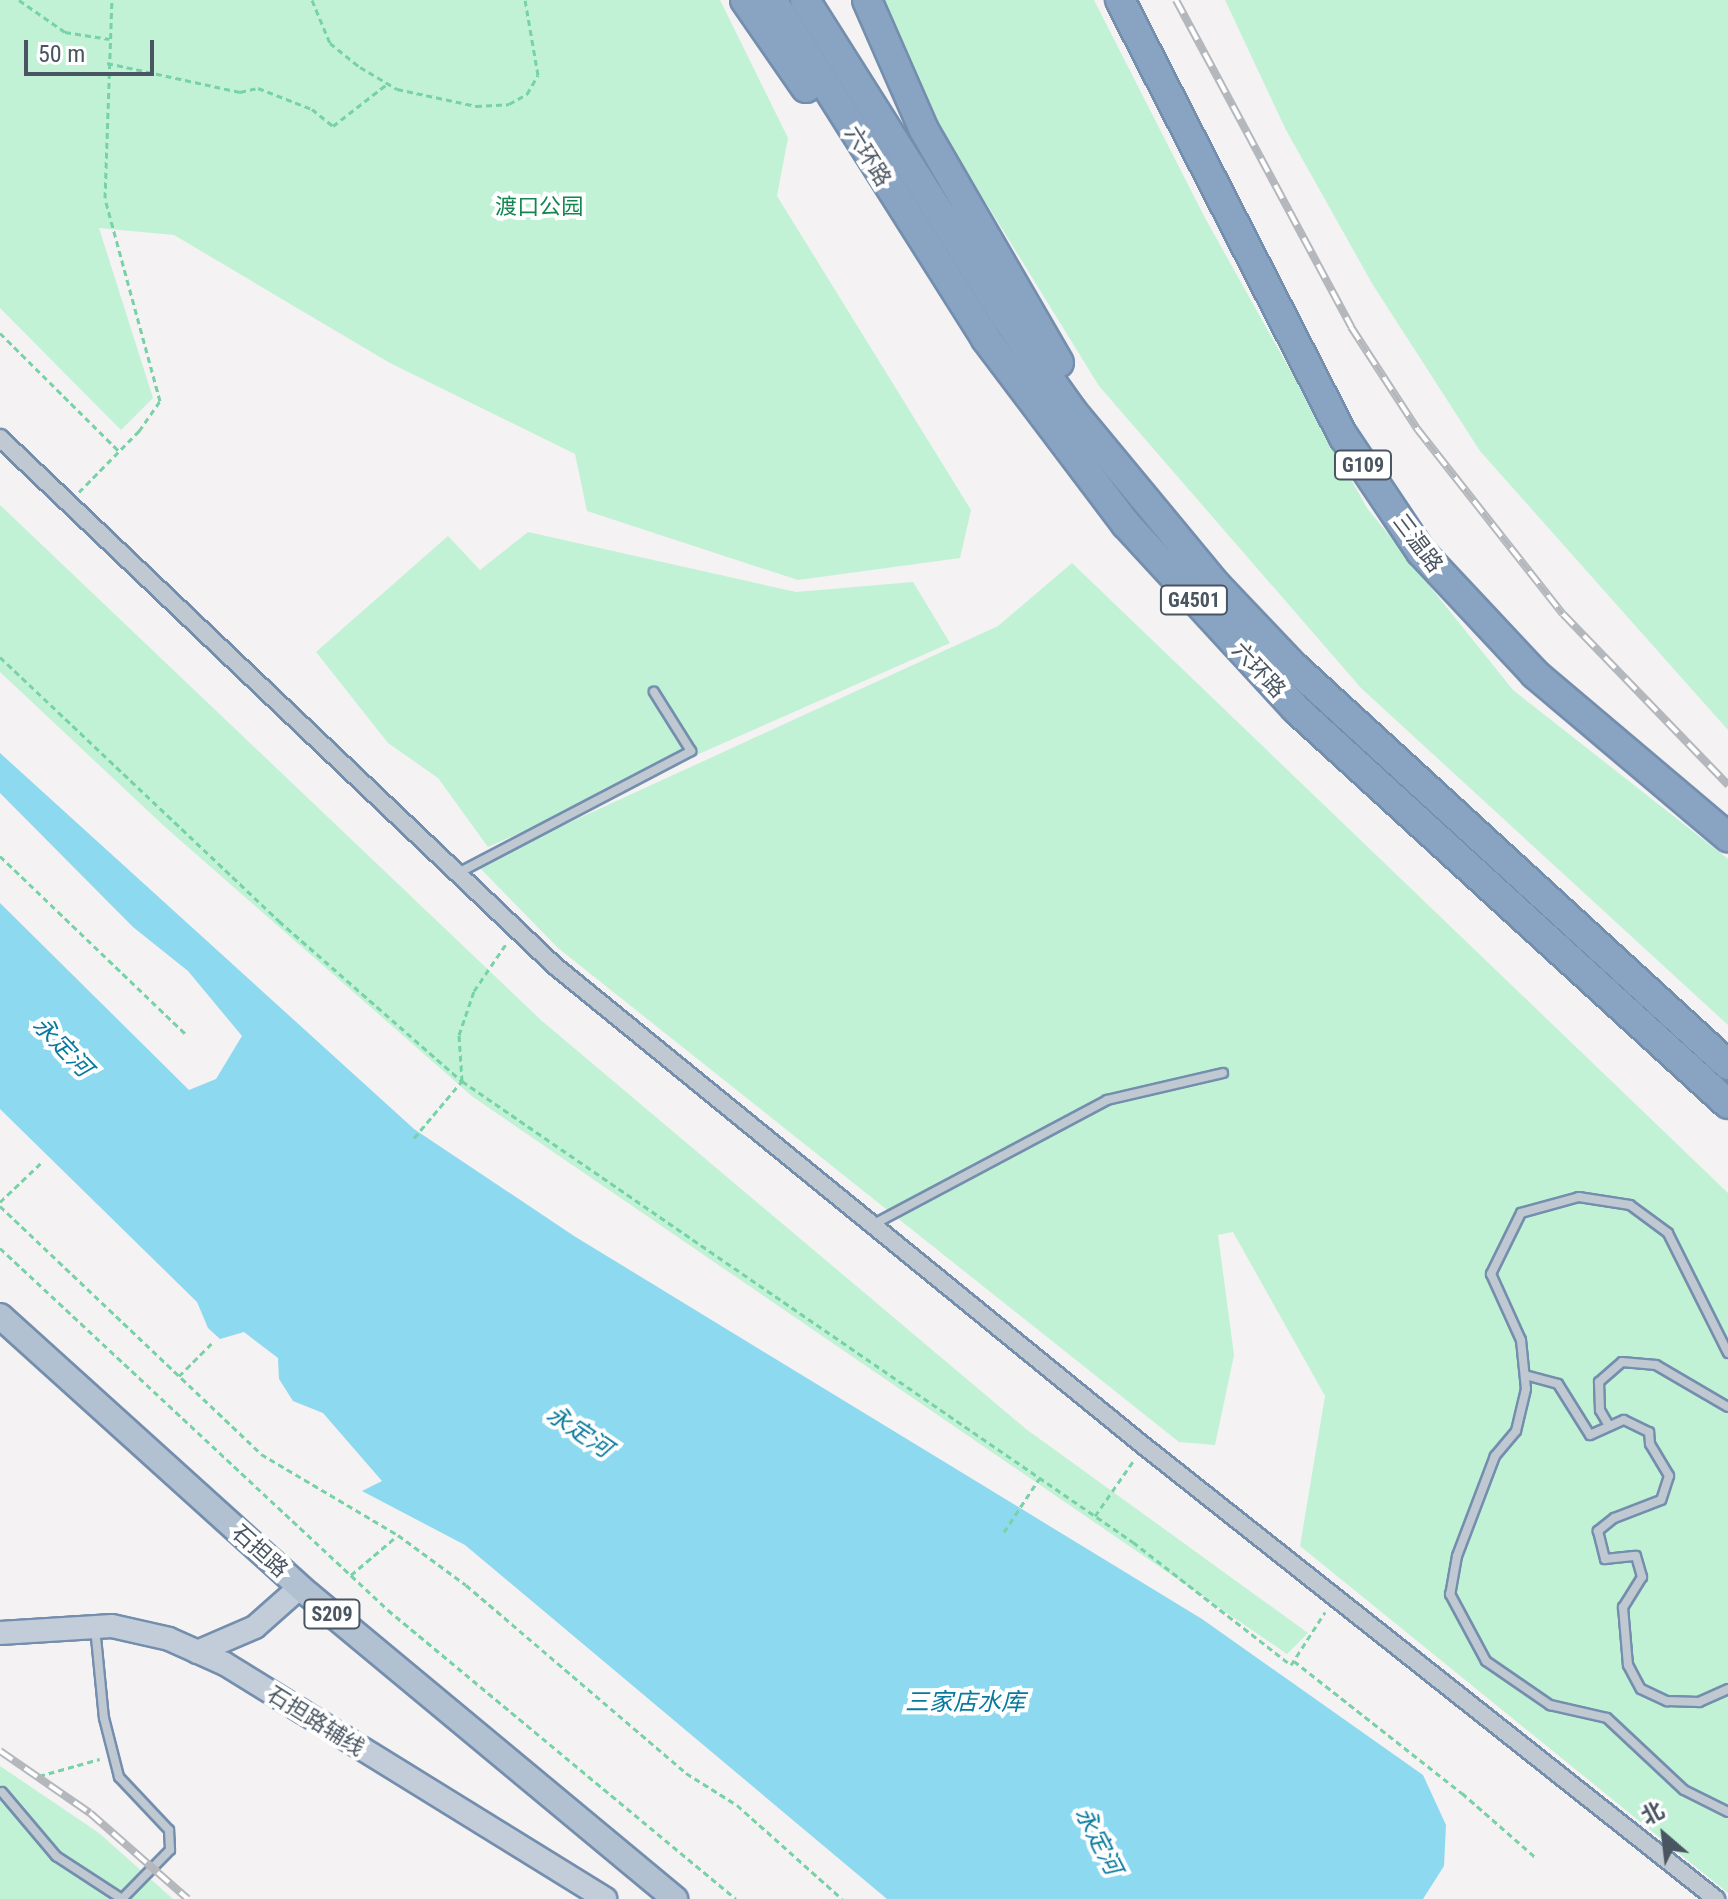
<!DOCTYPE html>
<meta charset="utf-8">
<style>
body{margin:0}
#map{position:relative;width:1728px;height:1899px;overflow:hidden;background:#f4f2f2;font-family:"Roboto Condensed","Noto Sans SC",sans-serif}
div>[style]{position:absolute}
.green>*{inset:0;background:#c1f2d5}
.water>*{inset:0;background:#8cd9f0}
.path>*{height:3px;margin-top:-1.5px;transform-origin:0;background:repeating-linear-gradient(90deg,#77d2a7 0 6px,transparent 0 10px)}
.roads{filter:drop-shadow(2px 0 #748eae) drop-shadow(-2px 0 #748eae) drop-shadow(0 2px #748eae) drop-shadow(0 -2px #748eae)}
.lane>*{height:8px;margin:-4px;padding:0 4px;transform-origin:4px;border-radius:4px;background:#c0c9d2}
.street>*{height:16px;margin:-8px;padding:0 8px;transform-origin:8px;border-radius:8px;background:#c0c9d2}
.secondary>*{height:22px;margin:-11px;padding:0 11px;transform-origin:11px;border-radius:11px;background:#c2cdd9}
.primary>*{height:24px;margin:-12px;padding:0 12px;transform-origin:12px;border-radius:12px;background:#b1c1d1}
.highway>*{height:28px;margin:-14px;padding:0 14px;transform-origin:14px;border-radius:14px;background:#89a3c2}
.rail>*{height:8px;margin-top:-4px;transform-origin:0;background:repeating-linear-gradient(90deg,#fff 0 15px,#b4b7bc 0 30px);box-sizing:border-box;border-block:2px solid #b4b7bc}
span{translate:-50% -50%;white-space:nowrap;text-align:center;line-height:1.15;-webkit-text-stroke:8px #fff;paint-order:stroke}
.shield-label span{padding:2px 6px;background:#fff;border:2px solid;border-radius:6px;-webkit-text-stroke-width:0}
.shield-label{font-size:20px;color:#495561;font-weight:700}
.street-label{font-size:22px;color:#495561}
.park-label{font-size:22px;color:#148750}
.water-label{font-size:24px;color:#087a9d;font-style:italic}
.north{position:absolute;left:1624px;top:1795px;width:80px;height:80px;-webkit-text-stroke:6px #fff;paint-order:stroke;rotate:332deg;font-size:22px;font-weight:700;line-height:32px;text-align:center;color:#495561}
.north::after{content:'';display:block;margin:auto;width:28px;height:36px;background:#495561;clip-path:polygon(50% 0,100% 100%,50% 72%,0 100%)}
.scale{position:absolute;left:24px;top:40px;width:130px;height:36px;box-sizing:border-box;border:4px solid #495561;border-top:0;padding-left:10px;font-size:24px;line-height:28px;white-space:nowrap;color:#495561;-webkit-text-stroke:6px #fff;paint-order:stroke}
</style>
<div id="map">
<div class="green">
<div style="clip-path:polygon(0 0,720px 0,788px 138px,777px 196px,971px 510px,960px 558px,798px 580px,587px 511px,575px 454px,390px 363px,174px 235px,99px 228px,153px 398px,121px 430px,0 308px)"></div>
<div style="clip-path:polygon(861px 0,1094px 0,1205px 218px,1367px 508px,1513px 690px,1728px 859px,1728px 1025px,1361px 688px,1099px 386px)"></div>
<div style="clip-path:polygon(1225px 0,1728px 0,1728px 730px,1480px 451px,1373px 285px,1286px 130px)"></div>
<div style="clip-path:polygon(0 505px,542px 1021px,1026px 1429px,1308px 1633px,1287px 1654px,473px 1097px,164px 826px,0 672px)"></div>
<div style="clip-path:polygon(528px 532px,796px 592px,913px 582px,950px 643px,488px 847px,438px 778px,388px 743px,316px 652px,448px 536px,480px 570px)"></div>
<div style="clip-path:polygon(1072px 563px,1728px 1193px,1728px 1893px,1300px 1546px,1325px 1396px,1233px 1232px,1218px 1235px,1234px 1355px,1215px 1445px,1179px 1442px,558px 948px,477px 865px,998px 626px)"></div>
<div style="clip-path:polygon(0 1766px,99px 1833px,173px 1899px,0 1899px)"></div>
</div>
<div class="water">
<div style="clip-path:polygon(0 753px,414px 1129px,574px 1236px,1202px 1619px,1423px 1775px,1446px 1825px,1444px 1866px,1423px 1899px,887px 1899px,465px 1545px,362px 1491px,382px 1481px,323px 1413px,293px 1401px,279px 1379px,278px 1358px,244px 1332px,220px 1339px,208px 1328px,197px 1302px,0 1109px,0 903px,189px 1090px,216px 1079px,242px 1036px,188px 971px,133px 927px,0 793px)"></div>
</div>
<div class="path">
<div style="left:19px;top:0;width:56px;rotate:34.8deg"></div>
<div style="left:65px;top:32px;width:45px;rotate:9deg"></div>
<div style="left:312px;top:0;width:47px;rotate:67.3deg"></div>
<div style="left:330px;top:43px;width:38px;rotate:39deg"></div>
<div style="left:360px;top:67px;width:43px;rotate:30.7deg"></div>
<div style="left:397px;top:89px;width:81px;rotate:12.1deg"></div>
<div style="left:476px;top:106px;width:33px;rotate:-3deg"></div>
<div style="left:509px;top:104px;width:21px;rotate:-29deg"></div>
<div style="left:527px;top:94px;width:22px;rotate:-60deg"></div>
<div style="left:538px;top:75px;width:76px;rotate:-99.8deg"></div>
<div style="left:107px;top:63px;width:136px;rotate:12.3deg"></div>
<div style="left:240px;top:92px;width:18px;rotate:-13deg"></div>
<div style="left:258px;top:88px;width:58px;rotate:21.3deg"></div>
<div style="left:312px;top:109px;width:27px;rotate:39deg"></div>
<div style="left:333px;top:126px;width:68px;rotate:-37.9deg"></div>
<div style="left:0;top:333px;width:168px;rotate:44.8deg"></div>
<div style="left:79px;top:492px;width:86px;rotate:-45.5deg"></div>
<div style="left:139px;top:431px;width:37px;rotate:-55deg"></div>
<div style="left:160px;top:401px;width:210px;rotate:-105.2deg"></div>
<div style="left:105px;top:198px;width:198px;rotate:-88deg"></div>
<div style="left:0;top:657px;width:384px;rotate:43.4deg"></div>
<div style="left:279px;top:921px;width:243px;rotate:41.2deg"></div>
<div style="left:462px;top:1081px;width:814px;rotate:34.49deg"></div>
<div style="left:1133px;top:1542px;width:200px;rotate:37.9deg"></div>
<div style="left:1291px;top:1665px;width:63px;rotate:-57.3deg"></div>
<div style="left:0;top:856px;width:260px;rotate:43.8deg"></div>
<div style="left:414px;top:1138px;width:75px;rotate:-49.9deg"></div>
<div style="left:462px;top:1081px;width:46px;rotate:-93.7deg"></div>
<div style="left:459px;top:1035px;width:46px;rotate:-71.2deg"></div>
<div style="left:474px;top:991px;width:57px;rotate:-55.8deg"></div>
<div style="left:0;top:1202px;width:57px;rotate:-43.6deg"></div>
<div style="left:0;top:1206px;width:360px;rotate:43.5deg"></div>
<div style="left:261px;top:1454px;width:159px;rotate:30.6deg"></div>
<div style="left:398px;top:1535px;width:84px;rotate:36.3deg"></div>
<div style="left:466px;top:1585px;width:289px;rotate:40.5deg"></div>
<div style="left:686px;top:1773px;width:60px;rotate:32.1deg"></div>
<div style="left:737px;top:1805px;width:141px;rotate:41.8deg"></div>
<div style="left:0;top:1248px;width:531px;rotate:43.01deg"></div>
<div style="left:388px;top:1610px;width:452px;rotate:39.7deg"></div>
<div style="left:179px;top:1376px;width:47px;rotate:-45deg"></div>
<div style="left:1095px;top:1516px;width:68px;rotate:-55.1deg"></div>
<div style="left:1004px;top:1532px;width:64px;rotate:-56.6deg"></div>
<div style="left:351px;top:1575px;width:60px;rotate:-40.3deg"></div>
<div style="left:1294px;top:1661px;width:214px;rotate:38.2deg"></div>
<div style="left:1462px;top:1793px;width:97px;rotate:41.2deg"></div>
<div style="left:39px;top:1776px;width:63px;rotate:-15.6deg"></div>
</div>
<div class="roads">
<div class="lane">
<div style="left:458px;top:873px;width:263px;rotate:-27.6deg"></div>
<div style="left:691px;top:751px;width:70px;rotate:-122.1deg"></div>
<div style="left:874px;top:1224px;width:264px;rotate:-28deg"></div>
<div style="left:1107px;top:1100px;width:119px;rotate:-13.1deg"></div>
<div style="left:1728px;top:1353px;width:134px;rotate:-116.6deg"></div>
<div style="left:1668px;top:1233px;width:47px;rotate:-143.6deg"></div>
<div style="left:1630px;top:1205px;width:52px;rotate:-171.1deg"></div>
<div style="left:1579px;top:1197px;width:60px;rotate:164.6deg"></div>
<div style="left:1521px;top:1213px;width:68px;rotate:116.2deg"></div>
<div style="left:1491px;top:1274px;width:72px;rotate:65.6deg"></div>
<div style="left:1521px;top:1340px;width:49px;rotate:84.2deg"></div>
<div style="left:1526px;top:1389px;width:43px;rotate:103.4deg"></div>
<div style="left:1516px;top:1431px;width:33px;rotate:130deg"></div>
<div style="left:1495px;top:1456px;width:107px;rotate:110.8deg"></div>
<div style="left:1457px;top:1556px;width:39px;rotate:100deg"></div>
<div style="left:1450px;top:1594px;width:76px;rotate:61.8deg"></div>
<div style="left:1486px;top:1661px;width:78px;rotate:34.5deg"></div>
<div style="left:1550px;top:1705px;width:58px;rotate:12.8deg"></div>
<div style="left:1607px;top:1718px;width:105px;rotate:43.1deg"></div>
<div style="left:1684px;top:1790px;width:49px;rotate:26.6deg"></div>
<div style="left:1525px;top:1375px;width:34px;rotate:15deg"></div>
<div style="left:1558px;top:1384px;width:60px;rotate:57.9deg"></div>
<div style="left:1590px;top:1435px;width:37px;rotate:-24deg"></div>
<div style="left:1624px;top:1420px;width:28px;rotate:26deg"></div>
<div style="left:1649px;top:1432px;width:12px;rotate:85deg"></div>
<div style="left:1650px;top:1444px;width:37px;rotate:59deg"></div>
<div style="left:1669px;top:1476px;width:25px;rotate:108deg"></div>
<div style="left:1661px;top:1500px;width:50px;rotate:159deg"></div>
<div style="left:1614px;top:1518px;width:21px;rotate:141deg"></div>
<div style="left:1598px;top:1531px;width:29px;rotate:76deg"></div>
<div style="left:1605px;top:1559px;width:31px;rotate:-6deg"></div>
<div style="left:1636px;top:1556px;width:22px;rotate:74deg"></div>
<div style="left:1642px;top:1577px;width:36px;rotate:122deg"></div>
<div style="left:1623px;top:1607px;width:58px;rotate:85.1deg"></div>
<div style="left:1628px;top:1665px;width:27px;rotate:62deg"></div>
<div style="left:1641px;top:1689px;width:29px;rotate:25deg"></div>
<div style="left:1667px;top:1701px;width:32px;rotate:2deg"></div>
<div style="left:1699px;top:1702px;width:32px;rotate:-24deg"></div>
<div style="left:1608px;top:1424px;width:16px;rotate:-120deg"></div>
<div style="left:1600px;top:1410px;width:28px;rotate:-92deg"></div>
<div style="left:1599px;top:1382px;width:30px;rotate:-41deg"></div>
<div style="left:1622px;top:1362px;width:34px;rotate:5deg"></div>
<div style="left:1656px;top:1365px;width:83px;rotate:30.3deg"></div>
<div style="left:95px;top:1627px;width:91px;rotate:84.4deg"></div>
<div style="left:104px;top:1718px;width:61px;rotate:75.7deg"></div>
<div style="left:119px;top:1777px;width:73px;rotate:46.7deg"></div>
<div style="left:169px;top:1830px;width:20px;rotate:87deg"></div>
<div style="left:170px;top:1850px;width:69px;rotate:134.4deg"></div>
<div style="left:2px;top:1792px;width:84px;rotate:49.8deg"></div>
<div style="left:56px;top:1856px;width:79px;rotate:33.1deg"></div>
</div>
<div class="street">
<div style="left:0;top:438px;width:766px;rotate:43.57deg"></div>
<div style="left:555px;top:966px;width:760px;rotate:39.18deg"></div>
<div style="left:1144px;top:1446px;width:730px;rotate:38.38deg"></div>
</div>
<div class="secondary">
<div style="left:0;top:1633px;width:112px;rotate:-3.6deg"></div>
<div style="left:112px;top:1626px;width:58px;rotate:12.8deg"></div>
<div style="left:169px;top:1639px;width:61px;rotate:24.1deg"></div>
<div style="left:225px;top:1664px;width:447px;rotate:31.7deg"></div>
<div style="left:197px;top:1652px;width:63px;rotate:-23.3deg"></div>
<div style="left:255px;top:1627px;width:60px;rotate:-41.6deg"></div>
</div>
<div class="primary">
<div style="left:0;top:1316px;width:416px;rotate:42.1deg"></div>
<div style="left:309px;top:1595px;width:476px;rotate:39.7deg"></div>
</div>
<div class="highway">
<div style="left:745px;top:0;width:107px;rotate:55.3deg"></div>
<div style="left:772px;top:0;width:401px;rotate:57.7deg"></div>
<div style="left:986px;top:339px;width:232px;rotate:52.9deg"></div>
<div style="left:1126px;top:524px;width:251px;rotate:47.4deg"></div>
<div style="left:1296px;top:709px;width:585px;rotate:42.44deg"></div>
<div style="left:805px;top:0;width:376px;rotate:57.7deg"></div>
<div style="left:1006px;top:318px;width:114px;rotate:54.6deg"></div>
<div style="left:1072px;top:411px;width:227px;rotate:50.4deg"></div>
<div style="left:1217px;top:586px;width:109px;rotate:46.5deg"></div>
<div style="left:1292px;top:665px;width:592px;rotate:42.53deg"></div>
<div style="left:867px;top:0;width:142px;rotate:66.3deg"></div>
<div style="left:924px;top:130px;width:269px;rotate:59.9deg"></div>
<div style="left:1120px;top:0;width:491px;rotate:62.9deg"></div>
<div style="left:1344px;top:437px;width:138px;rotate:56.2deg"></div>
<div style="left:1421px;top:552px;width:167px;rotate:46.9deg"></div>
<div style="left:1535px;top:674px;width:253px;rotate:40.2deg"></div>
</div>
</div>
<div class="rail">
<div style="left:1176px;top:0;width:371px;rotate:61.8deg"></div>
<div style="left:1351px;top:327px;width:123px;rotate:57deg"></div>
<div style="left:1418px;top:430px;width:234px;rotate:51.8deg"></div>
<div style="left:1563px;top:614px;width:238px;rotate:46deg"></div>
<div style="left:0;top:1751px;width:109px;rotate:34.6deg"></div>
<div style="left:90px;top:1813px;width:130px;rotate:41.3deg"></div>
</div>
<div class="shield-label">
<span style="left:1363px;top:465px">G109</span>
<span style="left:1194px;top:600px">G4501</span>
<span style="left:332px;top:1614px">S209</span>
</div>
<div class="street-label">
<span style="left:868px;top:156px;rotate:58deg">六环路</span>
<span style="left:1418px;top:543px;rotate:53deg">三温路</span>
<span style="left:1259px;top:670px;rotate:47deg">六环路</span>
<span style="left:260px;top:1551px;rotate:42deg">石担路</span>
<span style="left:316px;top:1721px;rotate:32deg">石担路辅线</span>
</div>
<div class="park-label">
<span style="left:539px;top:207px">渡口公园</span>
</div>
<div class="water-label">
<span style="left:62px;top:1047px;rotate:46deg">永定河</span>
<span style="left:579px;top:1432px;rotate:34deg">永定河</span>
<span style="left:965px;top:1703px">三家店水库</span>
<span style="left:1098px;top:1841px;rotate:63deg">永定河</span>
</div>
<div class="north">北</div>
<div class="scale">50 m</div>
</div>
